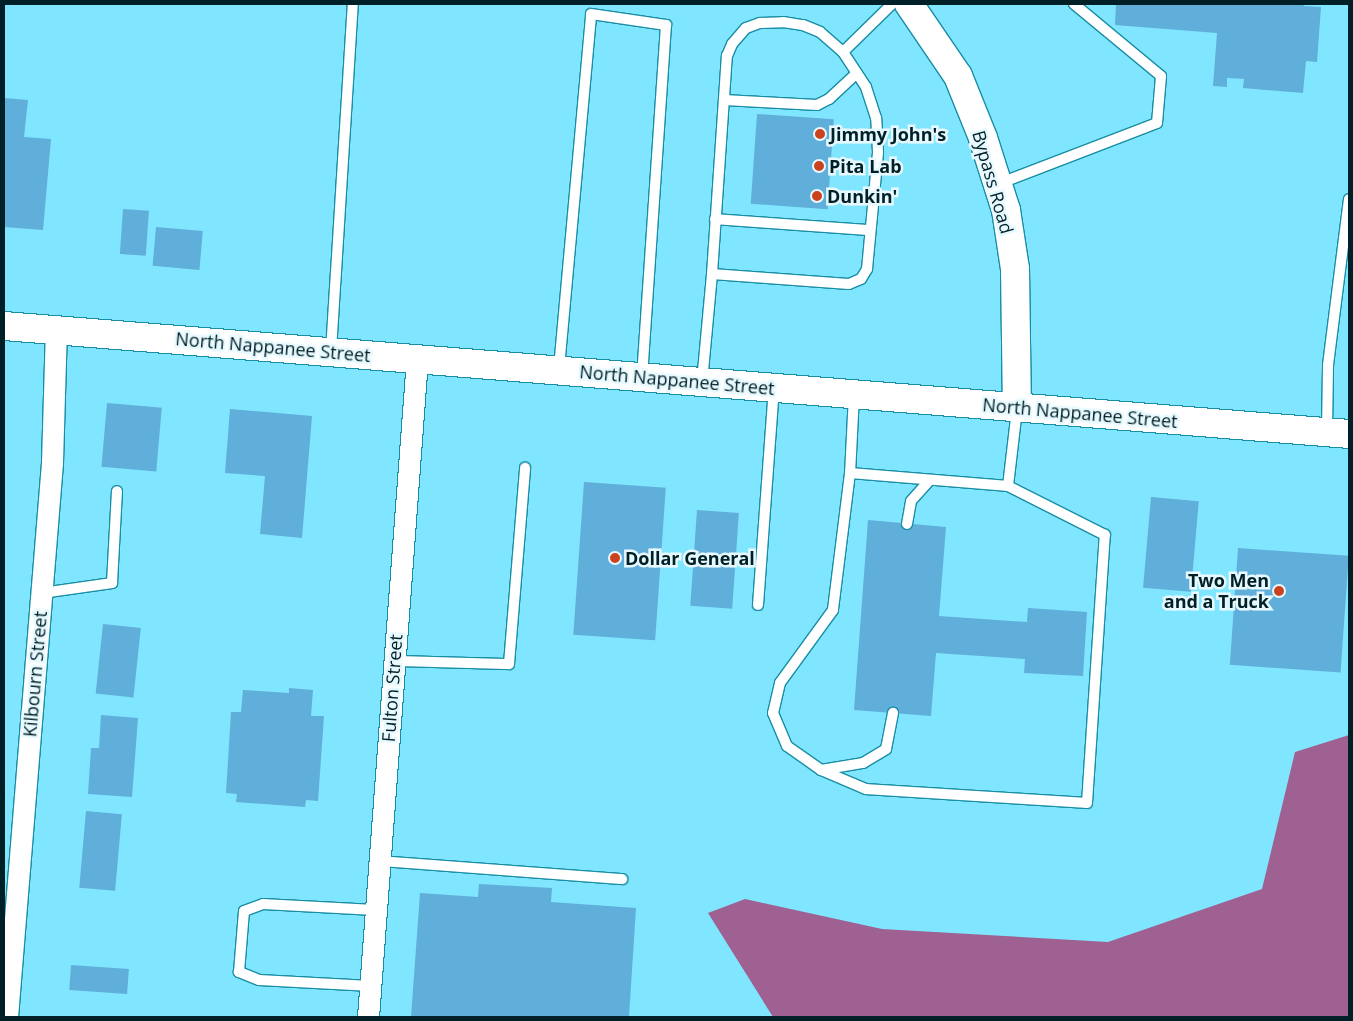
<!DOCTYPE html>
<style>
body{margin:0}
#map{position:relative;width:1353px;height:1021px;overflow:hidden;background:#80e5fe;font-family:"Open Sans",sans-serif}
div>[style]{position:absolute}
.water>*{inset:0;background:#9e6191}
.building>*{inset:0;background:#60aeda;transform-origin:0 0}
.roads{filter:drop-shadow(1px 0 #188ea4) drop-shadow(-1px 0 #188ea4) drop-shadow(0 1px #188ea4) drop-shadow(0 -1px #188ea4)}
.service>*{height:10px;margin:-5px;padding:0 5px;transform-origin:5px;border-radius:5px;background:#fff}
.minor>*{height:21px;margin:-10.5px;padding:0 10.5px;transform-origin:10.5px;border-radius:10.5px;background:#fff}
.secondary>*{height:28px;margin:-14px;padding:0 14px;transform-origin:14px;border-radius:14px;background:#fff}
.primary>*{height:28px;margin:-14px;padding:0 14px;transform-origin:14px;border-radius:14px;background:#fff}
.dots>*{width:14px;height:14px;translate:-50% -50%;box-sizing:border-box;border:2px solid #e7f9fe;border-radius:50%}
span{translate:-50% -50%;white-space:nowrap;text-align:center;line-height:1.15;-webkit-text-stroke:5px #e7f9fe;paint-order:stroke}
.poi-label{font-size:18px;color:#002027;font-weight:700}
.left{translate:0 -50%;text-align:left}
.right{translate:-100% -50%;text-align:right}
.street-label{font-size:18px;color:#002027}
.frame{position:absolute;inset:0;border:5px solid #002027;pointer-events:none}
</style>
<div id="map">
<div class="water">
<div style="clip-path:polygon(1349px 735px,1349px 1017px,773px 1017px,708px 913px,745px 899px,882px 929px,1108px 942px,1262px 889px,1295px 752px)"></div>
</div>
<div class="building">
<div style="clip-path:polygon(1116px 4px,1304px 4px,1304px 6px,1321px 7px,1317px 62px,1306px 61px,1303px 93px,1243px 88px,1244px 79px,1227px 78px,1227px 87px,1213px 86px,1217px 33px,1115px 25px)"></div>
<div style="clip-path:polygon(4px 98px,28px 100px,24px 137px,51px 139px,43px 230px,4px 227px)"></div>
<div style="left:757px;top:114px;width:77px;height:90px;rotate:4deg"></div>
<div style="left:123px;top:209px;width:26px;height:45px;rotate:4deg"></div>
<div style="left:156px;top:227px;width:47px;height:39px;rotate:5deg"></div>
<div style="left:107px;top:403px;width:55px;height:64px;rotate:5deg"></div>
<div style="clip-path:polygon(230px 409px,312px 416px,302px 538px,260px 534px,265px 476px,225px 473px)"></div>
<div style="left:584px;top:482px;width:82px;height:153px;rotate:4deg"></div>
<div style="left:1151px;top:497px;width:48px;height:91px;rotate:5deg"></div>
<div style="left:697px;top:510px;width:42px;height:96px;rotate:4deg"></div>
<div style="clip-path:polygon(868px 520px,946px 527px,939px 616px,1027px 622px,1028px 608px,1087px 612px,1083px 676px,1024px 673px,1025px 659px,936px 653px,931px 716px,854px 710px)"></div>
<div style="left:1238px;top:548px;width:111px;height:117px;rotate:4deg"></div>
<div style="left:103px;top:624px;width:38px;height:70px;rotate:6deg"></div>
<div style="clip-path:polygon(289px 688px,313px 690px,311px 716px,324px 716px,318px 801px,306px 800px,305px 807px,236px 802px,237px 794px,226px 793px,231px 712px,241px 712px,243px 690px,289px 693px)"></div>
<div style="clip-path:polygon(101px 715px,138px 718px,132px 797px,88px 794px,91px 748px,99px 748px)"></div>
<div style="left:86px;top:811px;width:36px;height:77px;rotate:5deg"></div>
<div style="clip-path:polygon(479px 884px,552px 888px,551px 902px,636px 908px,629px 1017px,411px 1017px,420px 893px,478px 897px)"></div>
<div style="left:71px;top:965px;width:58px;height:25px;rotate:4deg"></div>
</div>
<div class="roads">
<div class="service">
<div style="left:724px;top:100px;width:93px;rotate:3.1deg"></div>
<div style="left:817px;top:105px;width:13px;rotate:-27deg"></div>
<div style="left:829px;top:99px;width:38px;rotate:-43deg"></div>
<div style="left:998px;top:184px;width:170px;rotate:-21deg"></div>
<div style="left:1157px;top:123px;width:47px;rotate:-85.1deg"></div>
<div style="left:1161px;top:76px;width:113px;rotate:-140.4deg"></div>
<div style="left:715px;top:219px;width:155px;rotate:4.1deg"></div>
<div style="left:712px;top:274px;width:219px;rotate:-86.1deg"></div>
<div style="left:727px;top:56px;width:13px;rotate:-67deg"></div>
<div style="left:732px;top:44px;width:21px;rotate:-49deg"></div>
<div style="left:746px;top:28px;width:15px;rotate:-20deg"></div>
<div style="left:760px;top:23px;width:23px;rotate:-2deg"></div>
<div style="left:783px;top:22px;width:20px;rotate:9deg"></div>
<div style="left:803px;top:25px;width:18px;rotate:22deg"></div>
<div style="left:820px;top:32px;width:30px;rotate:41deg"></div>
<div style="left:331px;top:351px;width:348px;rotate:-86.4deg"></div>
<div style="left:559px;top:368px;width:355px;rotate:-84.8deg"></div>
<div style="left:591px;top:14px;width:76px;rotate:8.3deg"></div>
<div style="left:666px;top:25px;width:352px;rotate:93.9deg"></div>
<div style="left:702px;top:382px;width:108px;rotate:-84.7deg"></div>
<div style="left:712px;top:274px;width:137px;rotate:4.2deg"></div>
<div style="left:849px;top:284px;width:13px;rotate:-23deg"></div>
<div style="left:861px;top:279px;width:12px;rotate:-59deg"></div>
<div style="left:867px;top:269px;width:118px;rotate:-84.6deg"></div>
<div style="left:878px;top:152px;width:34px;rotate:-93deg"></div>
<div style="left:876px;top:118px;width:33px;rotate:-108deg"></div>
<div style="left:866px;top:87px;width:42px;rotate:-123.3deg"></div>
<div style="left:843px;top:52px;width:69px;rotate:-44.4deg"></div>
<div style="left:854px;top:395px;width:78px;rotate:92.9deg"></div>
<div style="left:850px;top:473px;width:138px;rotate:97.1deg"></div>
<div style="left:833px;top:610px;width:90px;rotate:126deg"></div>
<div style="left:780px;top:683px;width:31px;rotate:103deg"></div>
<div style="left:773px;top:713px;width:36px;rotate:67deg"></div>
<div style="left:787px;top:746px;width:42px;rotate:35.2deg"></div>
<div style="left:821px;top:770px;width:43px;rotate:-9.5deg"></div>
<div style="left:863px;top:763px;width:27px;rotate:-31deg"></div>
<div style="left:886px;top:749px;width:37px;rotate:-79deg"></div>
<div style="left:1327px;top:431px;width:66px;rotate:-89.1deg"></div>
<div style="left:1328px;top:365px;width:167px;rotate:-82.8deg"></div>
<div style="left:850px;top:473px;width:159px;rotate:4.7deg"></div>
<div style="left:1008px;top:486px;width:78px;rotate:-83.3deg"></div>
<div style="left:907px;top:524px;width:23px;rotate:-80deg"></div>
<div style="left:911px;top:501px;width:28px;rotate:-48deg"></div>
<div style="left:42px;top:593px;width:71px;rotate:-8.1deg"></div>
<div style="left:112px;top:583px;width:92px;rotate:-86.9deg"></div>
<div style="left:758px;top:605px;width:217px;rotate:-85.8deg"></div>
<div style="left:394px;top:661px;width:115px;rotate:1.5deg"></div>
<div style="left:509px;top:664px;width:197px;rotate:-85.3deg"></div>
<div style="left:821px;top:770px;width:49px;rotate:22.9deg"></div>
<div style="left:866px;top:789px;width:221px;rotate:3.6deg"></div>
<div style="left:1087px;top:803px;width:269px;rotate:-86.2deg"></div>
<div style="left:1105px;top:535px;width:109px;rotate:-153.2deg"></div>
<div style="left:380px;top:861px;width:243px;rotate:4.3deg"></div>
<div style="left:371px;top:986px;width:112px;rotate:-176.9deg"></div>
<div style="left:259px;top:980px;width:22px;rotate:-158deg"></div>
<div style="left:239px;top:972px;width:61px;rotate:-85.3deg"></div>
<div style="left:244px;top:911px;width:20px;rotate:-20deg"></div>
<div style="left:263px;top:904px;width:112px;rotate:3.1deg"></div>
</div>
<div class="minor">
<div style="left:7px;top:1017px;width:557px;rotate:-85.36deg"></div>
<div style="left:52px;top:462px;width:132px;rotate:-88.3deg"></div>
<div style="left:368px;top:1017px;width:660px;rotate:-85.74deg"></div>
</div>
<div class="secondary">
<div style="left:909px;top:4px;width:87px;rotate:55.8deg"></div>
<div style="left:958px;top:76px;width:67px;rotate:68deg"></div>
<div style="left:983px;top:138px;width:76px;rotate:72.3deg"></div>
<div style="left:1006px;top:210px;width:60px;rotate:81.3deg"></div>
<div style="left:1015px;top:269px;width:139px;rotate:89.2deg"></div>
</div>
<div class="primary">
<div style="left:4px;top:326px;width:1349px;rotate:4.59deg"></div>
</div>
</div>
<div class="dots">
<div style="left:820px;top:134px;background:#cb421e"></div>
<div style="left:819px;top:166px;background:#cb421e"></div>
<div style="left:817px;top:196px;background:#cb421e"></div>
<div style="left:615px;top:558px;background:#cb421e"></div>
<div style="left:1279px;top:591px;background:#cb421e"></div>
</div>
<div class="poi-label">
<span class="left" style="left:830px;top:134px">Jimmy John's</span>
<span class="left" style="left:829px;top:166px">Pita Lab</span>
<span class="left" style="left:827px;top:196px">Dunkin'</span>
<span class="left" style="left:625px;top:558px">Dollar General</span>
<span class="right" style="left:1269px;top:591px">Two Men<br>and a Truck</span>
</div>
<div class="street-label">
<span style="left:993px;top:182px;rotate:74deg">Bypass Road</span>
<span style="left:273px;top:347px;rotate:5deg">North Nappanee Street</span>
<span style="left:677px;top:380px;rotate:5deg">North Nappanee Street</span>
<span style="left:1080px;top:413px;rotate:5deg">North Nappanee Street</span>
<span style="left:35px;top:674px;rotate:-85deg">Kilbourn Street</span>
<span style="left:392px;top:688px;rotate:-86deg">Fulton Street</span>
</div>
<div class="frame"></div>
</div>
